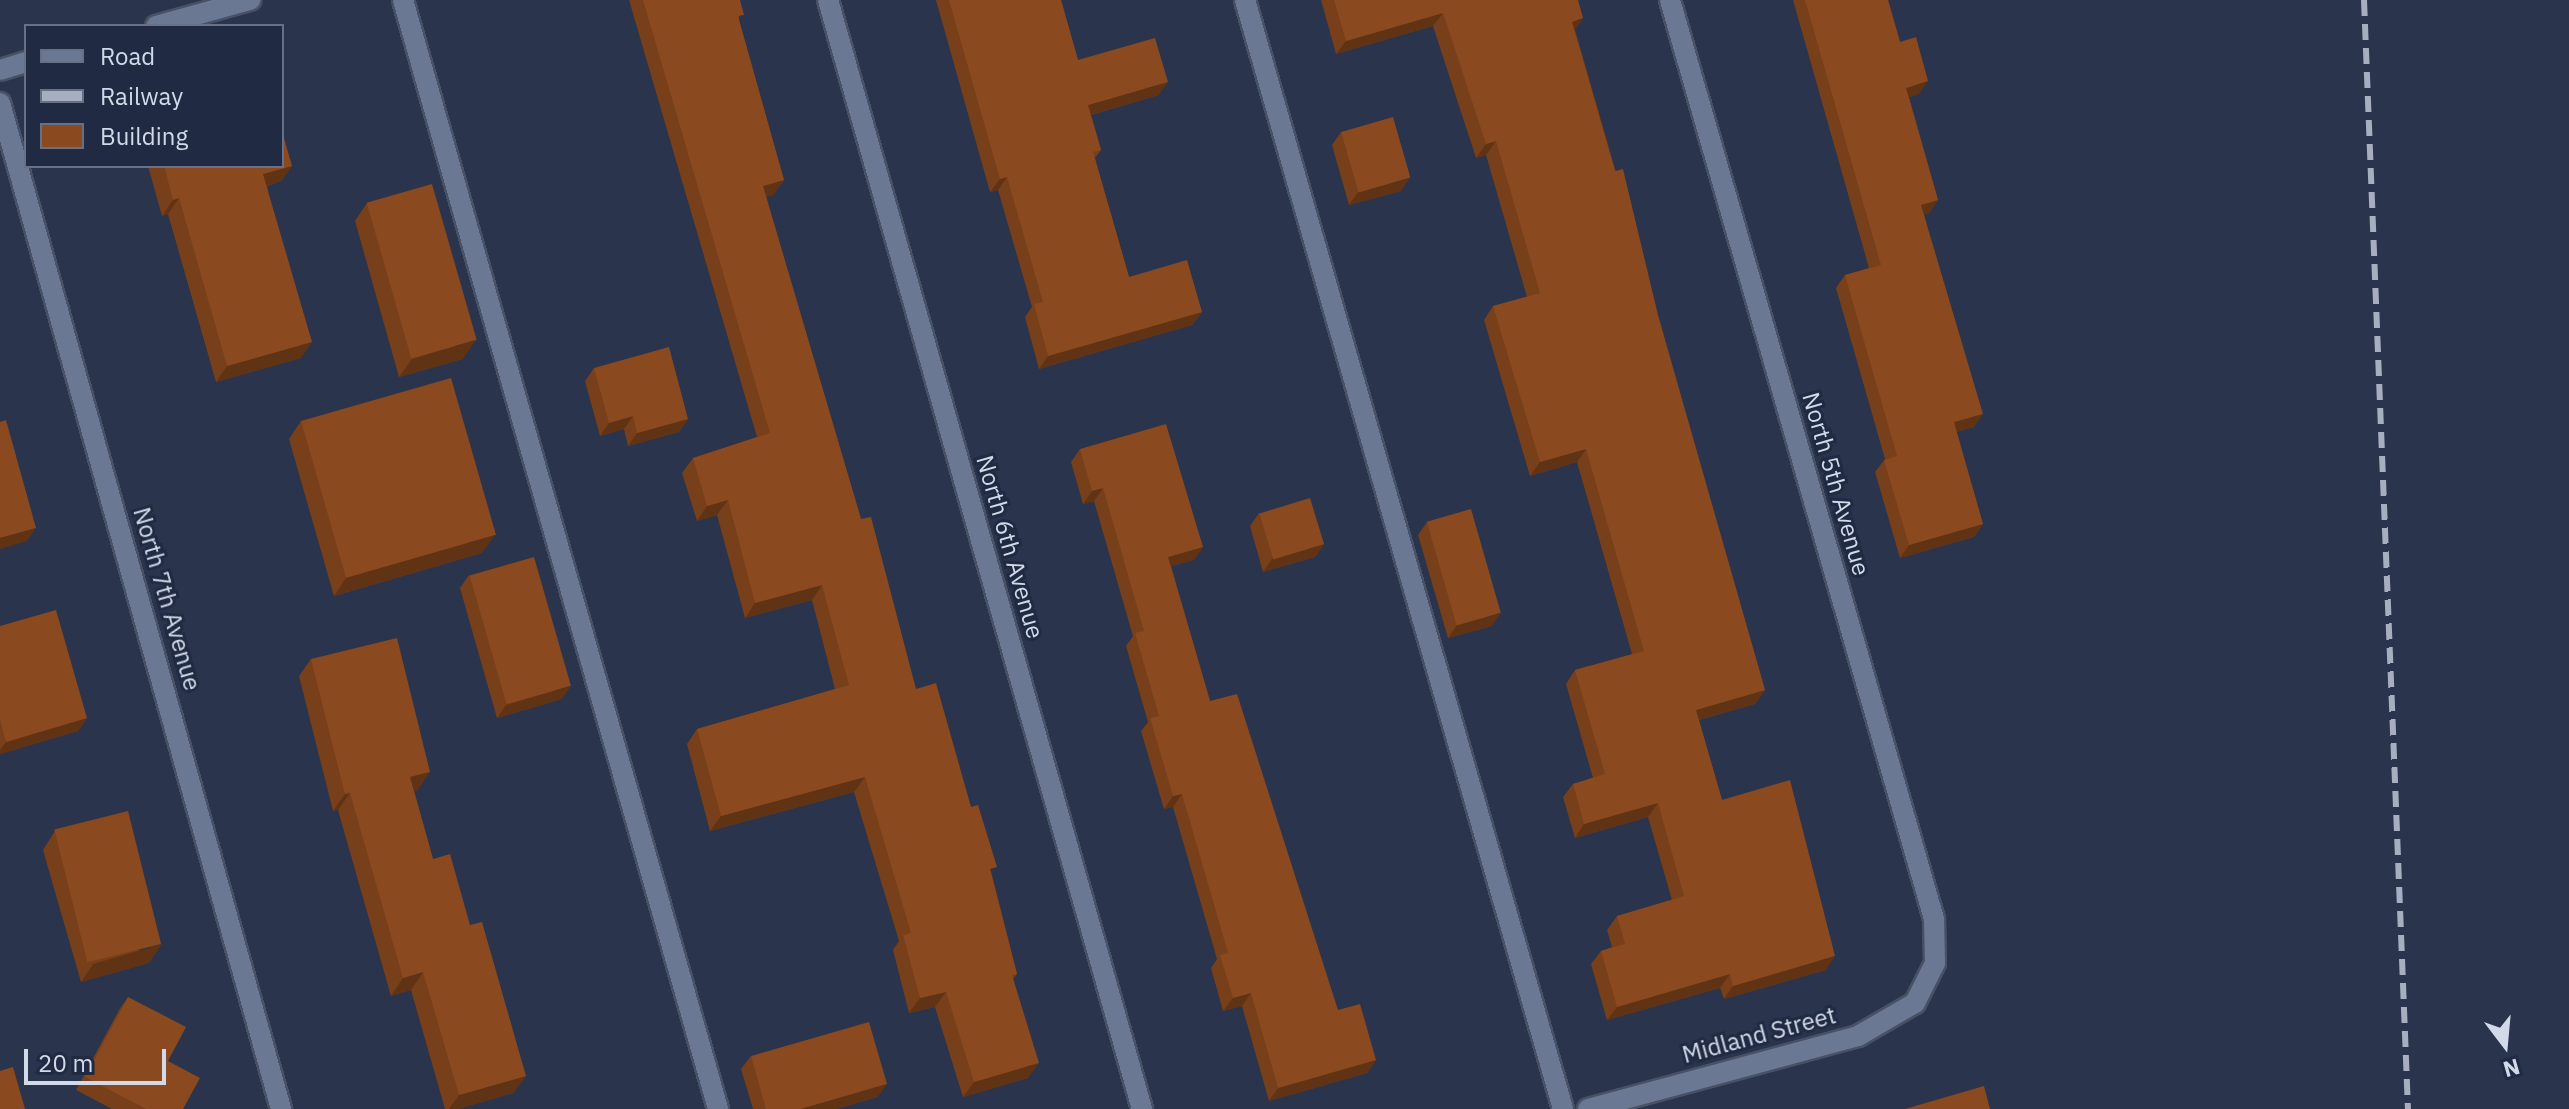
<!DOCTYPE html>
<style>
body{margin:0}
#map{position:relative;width:2569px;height:1109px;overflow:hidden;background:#2a344d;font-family:"IBM Plex Sans",sans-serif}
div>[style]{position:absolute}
.roads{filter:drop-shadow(2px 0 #485165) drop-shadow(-2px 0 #485165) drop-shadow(0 2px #485165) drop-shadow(0 -2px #485165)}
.minor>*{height:20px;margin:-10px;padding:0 10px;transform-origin:10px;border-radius:10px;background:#6b7893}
.rail>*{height:6px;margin-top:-3px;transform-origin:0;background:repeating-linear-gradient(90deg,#a6aec0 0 16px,transparent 0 24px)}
.wall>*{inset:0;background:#773f1a}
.shaded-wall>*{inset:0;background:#613315}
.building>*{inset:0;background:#8a491e;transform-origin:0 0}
span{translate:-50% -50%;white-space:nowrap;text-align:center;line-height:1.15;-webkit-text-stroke:6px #202a42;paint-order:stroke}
.street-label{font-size:24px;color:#d2d9e8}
.legend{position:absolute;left:24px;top:24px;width:260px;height:144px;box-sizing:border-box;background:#202a42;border:2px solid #677084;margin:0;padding:10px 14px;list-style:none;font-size:24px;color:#d2d9e8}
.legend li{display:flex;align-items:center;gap:16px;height:40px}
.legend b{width:40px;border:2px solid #677084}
.north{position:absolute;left:2465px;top:1005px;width:80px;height:80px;-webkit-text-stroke:6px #202a42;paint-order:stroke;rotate:164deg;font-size:22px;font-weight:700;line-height:32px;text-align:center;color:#d2d9e8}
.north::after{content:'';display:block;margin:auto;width:28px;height:36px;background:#d2d9e8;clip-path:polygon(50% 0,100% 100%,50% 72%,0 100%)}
.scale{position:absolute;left:24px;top:1049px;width:142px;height:36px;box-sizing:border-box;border:4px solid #d2d9e8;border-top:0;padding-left:10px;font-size:24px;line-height:28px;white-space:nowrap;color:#d2d9e8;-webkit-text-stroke:6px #202a42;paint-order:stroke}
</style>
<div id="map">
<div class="roads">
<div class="minor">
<div style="left:403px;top:0;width:1153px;rotate:74.14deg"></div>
<div style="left:828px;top:0;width:1153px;rotate:74.19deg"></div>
<div style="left:1245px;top:0;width:1154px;rotate:74deg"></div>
<div style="left:156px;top:26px;width:98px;rotate:-15.5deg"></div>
<div style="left:0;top:70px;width:27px;rotate:-17deg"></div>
<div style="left:0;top:103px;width:1045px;rotate:74.39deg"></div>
<div style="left:1588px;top:1109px;width:280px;rotate:-15.1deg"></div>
<div style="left:1858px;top:1036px;width:66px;rotate:-30.1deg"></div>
<div style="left:1915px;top:1003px;width:45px;rotate:-63.4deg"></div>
<div style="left:1935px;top:963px;width:44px;rotate:-91.3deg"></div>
<div style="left:1934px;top:919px;width:956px;rotate:-106.03deg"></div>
</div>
</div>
<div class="rail">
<div style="left:2364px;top:0;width:1110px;rotate:87.73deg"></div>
</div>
<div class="wall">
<div style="clip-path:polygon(629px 0,740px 0,739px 21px,784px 180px,773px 195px,766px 197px,861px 519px,916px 689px,971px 807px,992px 875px,1017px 974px,1013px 979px,1028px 1078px,963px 1097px,935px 1007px,909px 1013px,893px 950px,899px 941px,854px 792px,710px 831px,687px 744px,697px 729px,835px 689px,812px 600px,745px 618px,717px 515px,697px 521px,682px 473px,693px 458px,757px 437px)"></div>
<div style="clip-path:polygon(936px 0,1061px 0,1078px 60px,1159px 95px,1091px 115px,1101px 150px,1095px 158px,1129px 277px,1202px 312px,1192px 325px,1039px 369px,1025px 317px,1032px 307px,998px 190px,990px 192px)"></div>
<div style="clip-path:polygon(1321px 0,1578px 0,1575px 30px,1765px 690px,1755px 704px,1699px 720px,1722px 800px,1826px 970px,1724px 999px,1720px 988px,1607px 1020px,1591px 964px,1601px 951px,1612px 947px,1607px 930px,1617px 916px,1672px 900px,1648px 817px,1575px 838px,1563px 797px,1573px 784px,1593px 778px,1566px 684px,1575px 670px,1632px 654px,1577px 462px,1530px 476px,1484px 320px,1493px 306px,1527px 297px,1486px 155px,1476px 158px,1433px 26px,1336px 54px)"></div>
<div style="clip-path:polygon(1793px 0,1888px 0,1900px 42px,1919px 94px,1909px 97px,1938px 200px,1929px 213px,1924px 214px,1974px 427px,1956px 432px,1983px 524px,1974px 537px,1900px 558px,1875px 472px,1885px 459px,1836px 288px,1845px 275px,1869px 268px)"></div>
<div style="clip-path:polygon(1341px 132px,1401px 191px,1349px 205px,1332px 145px)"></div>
<div style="clip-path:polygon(148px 166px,292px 166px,281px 181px,267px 186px,301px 358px,216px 382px,168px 214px,162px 216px)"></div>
<div style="clip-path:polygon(367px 203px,463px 359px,399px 377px,355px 221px)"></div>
<div style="clip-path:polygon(594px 368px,688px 419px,679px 432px,628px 446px,624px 429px,600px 436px,585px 381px)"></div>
<div style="clip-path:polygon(301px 421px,482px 553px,334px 596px,289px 439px)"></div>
<div style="clip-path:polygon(1080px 449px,1203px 547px,1194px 560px,1171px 566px,1210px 701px,1338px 1010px,1376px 1060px,1367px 1073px,1269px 1101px,1242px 1006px,1223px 1011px,1211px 968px,1217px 959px,1173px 807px,1164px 809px,1141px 731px,1148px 722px,1126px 646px,1133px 636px,1094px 501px,1083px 504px,1071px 462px)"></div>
<div style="clip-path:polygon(1259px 513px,1324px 544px,1315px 557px,1263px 572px,1250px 526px)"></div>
<div style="clip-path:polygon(1427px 522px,1492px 626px,1448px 638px,1418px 535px)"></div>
<div style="clip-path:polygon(469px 575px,562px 699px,497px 718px,460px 588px)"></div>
<div style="clip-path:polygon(0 626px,87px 718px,78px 731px,0 754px)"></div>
<div style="clip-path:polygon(311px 659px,418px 790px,414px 791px,433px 859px,470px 925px,526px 1076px,513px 1093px,458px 1109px,445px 1109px,411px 990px,391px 996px,338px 810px,333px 811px,299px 676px)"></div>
<div style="clip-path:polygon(55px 831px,149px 963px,81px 982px,43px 850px)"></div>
<div style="clip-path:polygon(128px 997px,168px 1061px,183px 1109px,112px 1109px,76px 1090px,119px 1010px)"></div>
<div style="clip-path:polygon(751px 1056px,878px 1097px,836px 1109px,753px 1109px,741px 1069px)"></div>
</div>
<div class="shaded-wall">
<div style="clip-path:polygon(1443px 13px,1433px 26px,1336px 54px,1346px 41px)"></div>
<div style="clip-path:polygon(1583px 18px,1574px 32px,1572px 22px)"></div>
<div style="clip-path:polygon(1928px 81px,1919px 94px,1897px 101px,1906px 88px)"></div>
<div style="clip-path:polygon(1168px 82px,1159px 95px,1079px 118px,1088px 105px)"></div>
<div style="clip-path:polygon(1496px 141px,1486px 155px,1476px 158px,1486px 144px)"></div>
<div style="clip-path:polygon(292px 166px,281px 181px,252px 190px,263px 174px)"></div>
<div style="clip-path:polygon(1007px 177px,998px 190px,990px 192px,1000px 179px)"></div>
<div style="clip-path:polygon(1410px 178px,1401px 191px,1349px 205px,1358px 192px)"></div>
<div style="clip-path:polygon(784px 180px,773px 195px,752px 201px,763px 186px)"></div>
<div style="clip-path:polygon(179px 198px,168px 214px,162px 216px,173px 200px)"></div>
<div style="clip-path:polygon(1938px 200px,1929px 213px,1912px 218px,1921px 205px)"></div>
<div style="clip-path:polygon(1202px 312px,1192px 325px,1039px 369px,1048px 356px)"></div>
<div style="clip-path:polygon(476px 340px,463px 359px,399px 377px,412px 359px)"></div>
<div style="clip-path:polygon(312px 342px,301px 358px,216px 382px,227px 366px)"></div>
<div style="clip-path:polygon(1983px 414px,1974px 427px,1945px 435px,1954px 422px)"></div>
<div style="clip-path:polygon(633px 416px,624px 429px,600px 436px,609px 423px)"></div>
<div style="clip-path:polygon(688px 419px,679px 432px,628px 446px,637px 433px)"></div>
<div style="clip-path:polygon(1586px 449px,1577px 462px,1530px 476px,1540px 462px)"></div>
<div style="clip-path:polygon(1103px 488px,1094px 501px,1083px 504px,1092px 491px)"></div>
<div style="clip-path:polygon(728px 500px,717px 515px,697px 521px,707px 506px)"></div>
<div style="clip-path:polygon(1983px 524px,1974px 537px,1900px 558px,1909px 545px)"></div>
<div style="clip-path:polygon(36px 528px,27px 541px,0 549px,0 538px)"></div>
<div style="clip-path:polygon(495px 535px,482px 553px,334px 596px,346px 578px)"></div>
<div style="clip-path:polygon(1324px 544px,1315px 557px,1263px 572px,1272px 559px)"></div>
<div style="clip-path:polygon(1203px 547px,1194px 560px,1159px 570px,1168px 557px)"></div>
<div style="clip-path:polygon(822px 585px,812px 600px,745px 618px,755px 603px)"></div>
<div style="clip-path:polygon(1501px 613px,1492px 626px,1448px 638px,1457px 625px)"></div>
<div style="clip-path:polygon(571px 686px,562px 699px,497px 718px,506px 705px)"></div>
<div style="clip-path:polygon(1765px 690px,1755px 704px,1687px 723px,1696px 710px)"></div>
<div style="clip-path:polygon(87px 718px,78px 731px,0 754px,0 750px,6px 742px)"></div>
<div style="clip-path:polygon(430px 772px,418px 790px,398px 795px,410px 777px)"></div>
<div style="clip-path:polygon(865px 777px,854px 792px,710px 831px,721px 816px)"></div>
<div style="clip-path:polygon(350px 793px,338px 810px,333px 811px,345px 794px)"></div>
<div style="clip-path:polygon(1182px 794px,1173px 807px,1164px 809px,1173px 796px)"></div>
<div style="clip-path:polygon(1658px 803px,1648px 817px,1575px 838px,1584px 824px)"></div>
<div style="clip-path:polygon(162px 944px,149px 963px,81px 982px,93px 964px)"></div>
<div style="clip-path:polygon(1835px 956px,1826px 970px,1724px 999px,1733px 986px)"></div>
<div style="clip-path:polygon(423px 972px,411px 990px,391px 996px,403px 978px)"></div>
<div style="clip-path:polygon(1730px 974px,1720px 988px,1607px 1020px,1617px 1007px)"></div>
<div style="clip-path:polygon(946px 992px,935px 1007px,909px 1013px,920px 998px)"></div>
<div style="clip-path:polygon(1251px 993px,1242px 1006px,1223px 1011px,1233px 998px)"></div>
<div style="clip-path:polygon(1376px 1060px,1367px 1073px,1269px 1101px,1278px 1088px)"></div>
<div style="clip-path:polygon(1039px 1063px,1028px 1078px,963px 1097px,974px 1082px)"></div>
<div style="clip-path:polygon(526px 1076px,513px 1093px,458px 1109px,449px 1109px,459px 1095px)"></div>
<div style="clip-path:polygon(887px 1084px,878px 1097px,836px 1109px,800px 1109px)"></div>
</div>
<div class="building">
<div style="clip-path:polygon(643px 0,740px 0,744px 15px,738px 16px,784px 180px,763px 186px,861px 519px,871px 517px,916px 689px,936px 683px,971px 807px,978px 805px,997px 867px,990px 869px,1017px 974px,1012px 975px,1039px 1063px,974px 1082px,946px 992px,920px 998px,903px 935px,911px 933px,865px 777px,721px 816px,697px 729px,849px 685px,822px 585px,755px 603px,728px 500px,707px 506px,693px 458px,770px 433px)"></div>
<div style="clip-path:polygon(949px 0,1061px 0,1078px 60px,1155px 38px,1168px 82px,1088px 105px,1101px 150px,1093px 152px,1129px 277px,1187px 260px,1202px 312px,1048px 356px,1034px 304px,1043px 302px,1007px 177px,1000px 179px)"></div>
<div style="clip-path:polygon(1334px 0,1578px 0,1583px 18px,1572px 22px,1615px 171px,1623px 169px,1658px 315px,1765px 690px,1696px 710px,1722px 800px,1790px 780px,1835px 956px,1733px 986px,1730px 974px,1617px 1007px,1601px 951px,1625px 944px,1617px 916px,1684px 896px,1658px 803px,1584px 824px,1573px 784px,1605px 774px,1575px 670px,1644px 651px,1586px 449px,1540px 462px,1493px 306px,1540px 293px,1496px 141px,1486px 144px,1443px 13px,1346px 41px)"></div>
<div style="clip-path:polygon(1805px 0,1888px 0,1900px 42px,1916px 37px,1928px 81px,1906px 88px,1938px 200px,1921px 205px,1983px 414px,1954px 422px,1983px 524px,1909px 545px,1884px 460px,1897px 456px,1845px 275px,1881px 265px)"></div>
<div style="left:1393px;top:117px;width:63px;height:54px;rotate:74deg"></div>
<div style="clip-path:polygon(282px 131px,292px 166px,263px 174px,312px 342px,227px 366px,179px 198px,173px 200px,164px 166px,282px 166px)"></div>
<div style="left:432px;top:184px;width:162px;height:68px;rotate:74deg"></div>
<div style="clip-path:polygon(669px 347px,688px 419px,637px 433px,633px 416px,609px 423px,594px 368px)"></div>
<div style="left:451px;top:378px;width:163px;height:156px;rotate:74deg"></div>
<div style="clip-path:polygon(6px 420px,36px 528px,0 538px,0 422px)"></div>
<div style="clip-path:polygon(1166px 424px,1203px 547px,1168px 557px,1210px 701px,1237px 694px,1338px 1010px,1360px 1004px,1376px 1060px,1278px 1088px,1251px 993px,1233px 998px,1220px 955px,1228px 953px,1182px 794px,1173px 796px,1150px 718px,1159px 716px,1135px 633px,1144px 631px,1103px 488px,1092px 491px,1080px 449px)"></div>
<div style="left:1310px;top:498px;width:48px;height:53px;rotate:73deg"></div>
<div style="left:1471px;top:509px;width:108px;height:46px;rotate:74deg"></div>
<div style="left:534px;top:557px;width:134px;height:67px;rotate:74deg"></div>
<div style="clip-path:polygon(56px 610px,87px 718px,6px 742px,0 720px,0 626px)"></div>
<div style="clip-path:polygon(397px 638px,430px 772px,410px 777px,433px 859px,450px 854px,470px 925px,482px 922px,526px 1076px,459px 1095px,423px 972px,403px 978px,350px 793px,345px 794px,311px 659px)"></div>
<div style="left:128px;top:811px;width:137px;height:76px;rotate:76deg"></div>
<div style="clip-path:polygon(128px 997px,186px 1027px,168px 1061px,200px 1078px,183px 1109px,146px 1109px,85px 1077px)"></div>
<div style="clip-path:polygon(869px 1022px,887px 1084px,800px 1109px,766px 1109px,751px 1056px)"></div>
<div style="clip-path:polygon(13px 1067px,25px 1109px,0 1109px,0 1071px)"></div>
<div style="clip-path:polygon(1984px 1086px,1990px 1109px,1905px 1109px)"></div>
</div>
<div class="street-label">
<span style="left:1836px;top:484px;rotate:74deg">North 5th Avenue</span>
<span style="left:1010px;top:547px;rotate:74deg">North 6th Avenue</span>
<span style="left:167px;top:599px;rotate:74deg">North 7th Avenue</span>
<span style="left:1759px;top:1035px;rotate:-15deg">Midland Street</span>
</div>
<ul class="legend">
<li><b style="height:10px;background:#6b7893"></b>Road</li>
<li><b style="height:10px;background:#a6aec0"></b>Railway</li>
<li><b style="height:22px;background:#8a491e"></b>Building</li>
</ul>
<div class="north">N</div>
<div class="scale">20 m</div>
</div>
